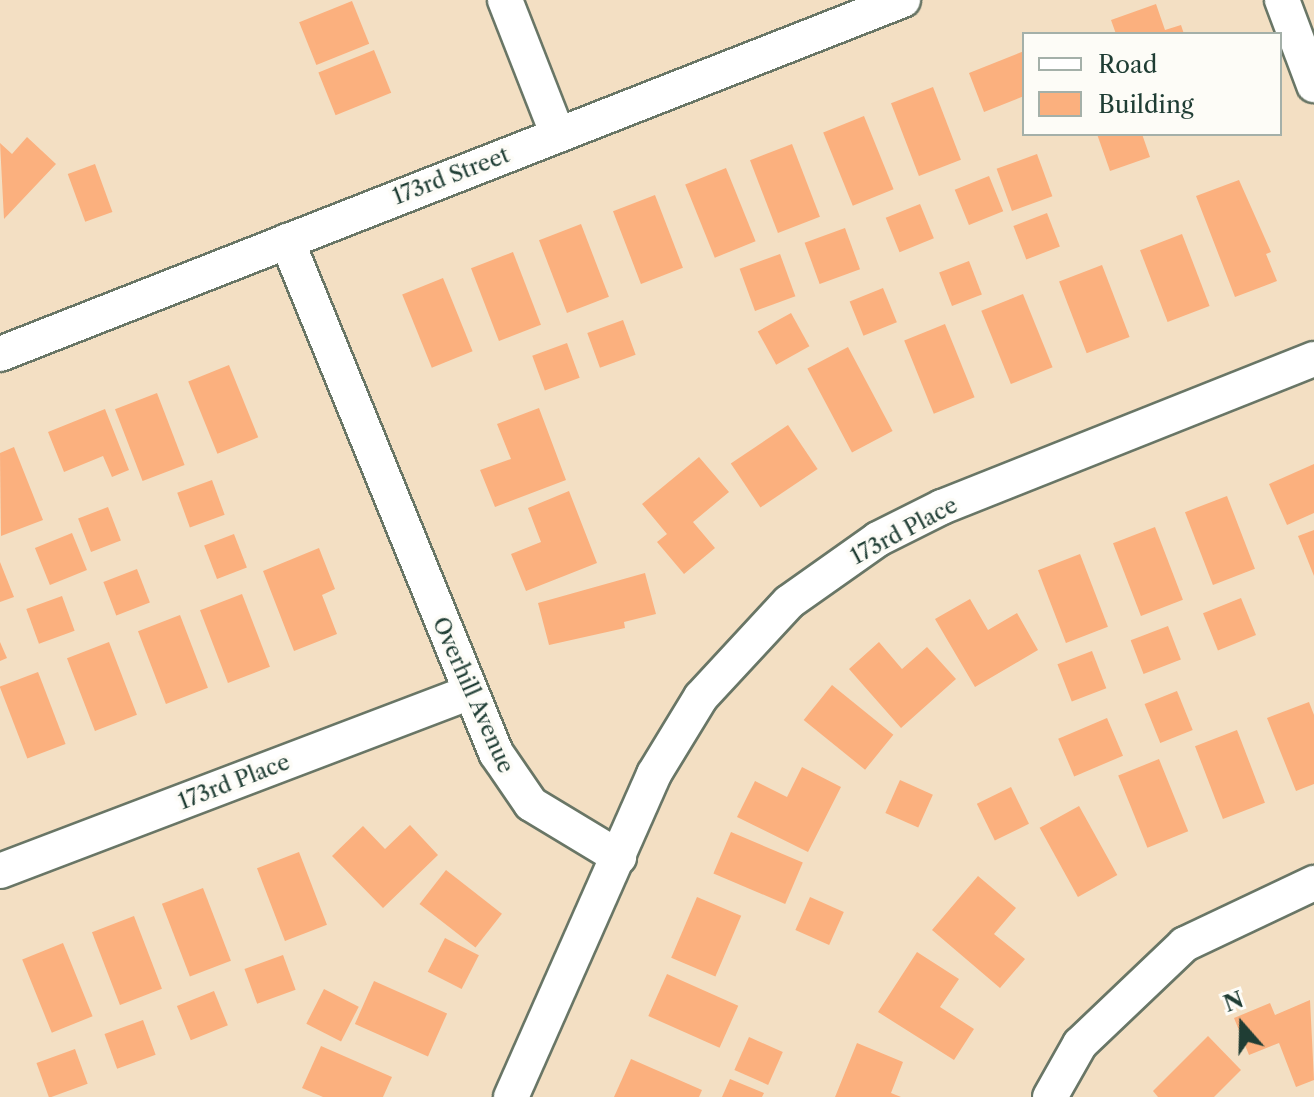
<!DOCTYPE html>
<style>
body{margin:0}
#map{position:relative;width:1314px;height:1097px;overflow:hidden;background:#f3dfc3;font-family:"Libre Caslon Text",serif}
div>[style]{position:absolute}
.building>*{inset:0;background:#fbb07e;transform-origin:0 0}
.roads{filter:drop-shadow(2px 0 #697666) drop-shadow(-2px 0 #697666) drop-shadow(0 2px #697666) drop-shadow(0 -2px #697666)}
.minor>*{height:34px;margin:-17px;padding:0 17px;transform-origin:17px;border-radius:17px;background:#fff}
span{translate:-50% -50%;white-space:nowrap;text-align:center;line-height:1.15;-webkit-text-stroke:7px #fdfcf7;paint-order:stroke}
.street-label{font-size:22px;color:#1f3d34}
.legend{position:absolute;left:1022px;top:32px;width:260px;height:104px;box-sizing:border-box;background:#fdfcf7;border:2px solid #a4b0a9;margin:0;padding:10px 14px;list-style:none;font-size:24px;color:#1f3d34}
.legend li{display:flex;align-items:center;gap:16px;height:40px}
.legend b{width:40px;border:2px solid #a4b0a9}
.north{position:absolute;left:1202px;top:985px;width:80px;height:80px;-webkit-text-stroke:6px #fdfcf7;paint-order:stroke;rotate:340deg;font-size:22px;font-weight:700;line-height:32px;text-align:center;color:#1f3d34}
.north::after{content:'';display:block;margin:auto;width:28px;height:36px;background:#1f3d34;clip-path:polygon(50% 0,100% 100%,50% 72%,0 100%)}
</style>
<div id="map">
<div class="building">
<div style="left:352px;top:1px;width:46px;height:57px;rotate:68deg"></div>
<div style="clip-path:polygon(1156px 4px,1165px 30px,1181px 25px,1184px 34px,1116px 34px,1111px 20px)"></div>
<div style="left:374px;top:50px;width:46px;height:60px;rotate:68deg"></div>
<div style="clip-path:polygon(1024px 51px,1024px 96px,984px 112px,969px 73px)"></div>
<div style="left:933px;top:87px;width:78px;height:45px;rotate:69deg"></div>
<div style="left:864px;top:116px;width:79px;height:44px;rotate:68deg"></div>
<div style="clip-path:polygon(1097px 134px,1142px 134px,1150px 157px,1110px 171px)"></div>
<div style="clip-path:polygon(27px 137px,56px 164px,4px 219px,0 143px,12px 154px)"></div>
<div style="left:792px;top:144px;width:78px;height:45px;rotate:69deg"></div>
<div style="left:1037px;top:154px;width:45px;height:43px;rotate:70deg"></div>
<div style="left:95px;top:164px;width:51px;height:29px;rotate:70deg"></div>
<div style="left:726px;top:168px;width:79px;height:44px;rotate:68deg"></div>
<div style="left:989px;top:176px;width:38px;height:37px;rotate:68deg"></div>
<div style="clip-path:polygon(1239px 180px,1271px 252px,1266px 254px,1277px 281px,1235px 297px,1196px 196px)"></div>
<div style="left:655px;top:195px;width:78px;height:45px;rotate:69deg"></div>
<div style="left:920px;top:204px;width:37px;height:37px;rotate:68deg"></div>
<div style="left:1047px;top:213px;width:36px;height:36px;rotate:69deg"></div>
<div style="left:581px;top:224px;width:78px;height:45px;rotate:69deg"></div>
<div style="left:845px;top:228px;width:44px;height:43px;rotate:70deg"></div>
<div style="left:1182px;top:234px;width:77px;height:45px;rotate:69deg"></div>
<div style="left:513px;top:252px;width:78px;height:45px;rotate:69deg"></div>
<div style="left:780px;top:254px;width:45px;height:43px;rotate:70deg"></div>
<div style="left:969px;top:261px;width:36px;height:32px;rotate:69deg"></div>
<div style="left:1102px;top:265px;width:77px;height:46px;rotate:69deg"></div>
<div style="left:443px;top:278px;width:79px;height:44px;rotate:68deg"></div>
<div style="left:883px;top:288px;width:37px;height:36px;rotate:68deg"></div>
<div style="left:1023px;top:294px;width:79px;height:45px;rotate:68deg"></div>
<div style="left:791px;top:313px;width:38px;height:38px;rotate:61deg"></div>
<div style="left:623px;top:320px;width:37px;height:38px;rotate:70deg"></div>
<div style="left:945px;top:324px;width:79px;height:44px;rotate:68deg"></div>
<div style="left:567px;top:343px;width:37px;height:37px;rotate:70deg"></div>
<div style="left:848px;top:347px;width:95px;height:46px;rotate:62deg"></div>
<div style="left:229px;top:365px;width:78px;height:44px;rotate:68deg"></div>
<div style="left:157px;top:393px;width:77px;height:45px;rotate:69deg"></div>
<div style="clip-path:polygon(539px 408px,566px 480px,495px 507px,480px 470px,511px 459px,497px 424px)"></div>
<div style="clip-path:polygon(105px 409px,129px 470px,112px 477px,103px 456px,64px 472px,48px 432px)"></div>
<div style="left:788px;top:425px;width:53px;height:69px;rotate:56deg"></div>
<div style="clip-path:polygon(14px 447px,43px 520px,1px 536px,0 453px)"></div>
<div style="clip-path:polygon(699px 457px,729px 492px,693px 522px,715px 548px,684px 574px,657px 542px,667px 534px,642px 504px)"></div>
<div style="clip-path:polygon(1314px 464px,1314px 513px,1287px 525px,1269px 484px)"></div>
<div style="left:212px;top:480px;width:37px;height:37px;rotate:70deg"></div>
<div style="clip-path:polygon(569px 491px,597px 563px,526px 591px,511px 554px,541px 542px,528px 508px)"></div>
<div style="left:1227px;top:496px;width:78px;height:45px;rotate:69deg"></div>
<div style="left:108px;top:507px;width:36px;height:32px;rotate:69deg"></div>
<div style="left:1155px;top:527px;width:78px;height:45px;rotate:69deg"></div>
<div style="clip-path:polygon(1314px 530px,1314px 576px,1298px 536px)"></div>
<div style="left:72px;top:533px;width:40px;height:40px;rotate:68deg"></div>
<div style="left:234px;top:534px;width:36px;height:32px;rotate:69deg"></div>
<div style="clip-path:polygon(319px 548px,335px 589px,322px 595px,337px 634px,294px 651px,263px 571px)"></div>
<div style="left:1080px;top:554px;width:78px;height:45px;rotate:69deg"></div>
<div style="clip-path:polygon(0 562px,14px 597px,0 602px)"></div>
<div style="left:137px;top:569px;width:36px;height:36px;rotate:69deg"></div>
<div style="clip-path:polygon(645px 573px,656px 614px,624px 622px,625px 628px,549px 645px,538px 603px)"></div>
<div style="left:242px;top:594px;width:78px;height:45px;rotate:69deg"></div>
<div style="left:62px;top:596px;width:37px;height:38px;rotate:70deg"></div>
<div style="left:1241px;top:598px;width:40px;height:41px;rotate:68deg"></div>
<div style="clip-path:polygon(970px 599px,988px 630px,1017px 613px,1038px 650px,975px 687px,935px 619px)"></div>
<div style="left:180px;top:615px;width:78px;height:45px;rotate:69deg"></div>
<div style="left:1168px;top:626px;width:36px;height:40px;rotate:69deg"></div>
<div style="clip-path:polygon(0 642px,7px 658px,0 661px)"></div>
<div style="left:109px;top:642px;width:78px;height:45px;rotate:69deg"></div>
<div style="clip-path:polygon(879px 642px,902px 669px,927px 647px,956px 679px,901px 728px,849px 669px)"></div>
<div style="left:1092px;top:651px;width:40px;height:37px;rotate:69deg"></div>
<div style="left:38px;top:672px;width:77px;height:41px;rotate:69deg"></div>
<div style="left:832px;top:685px;width:79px;height:45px;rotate:39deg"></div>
<div style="left:1177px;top:691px;width:42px;height:35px;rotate:68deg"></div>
<div style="clip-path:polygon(1309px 702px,1314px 715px,1314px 784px,1296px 791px,1267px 718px)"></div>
<div style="left:1107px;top:718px;width:41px;height:53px;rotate:67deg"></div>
<div style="left:1237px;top:730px;width:78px;height:45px;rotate:69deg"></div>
<div style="left:1159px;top:759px;width:78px;height:44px;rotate:68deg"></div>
<div style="clip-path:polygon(802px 767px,841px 787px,808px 852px,737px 817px,755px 781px,787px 797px)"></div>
<div style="left:900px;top:780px;width:36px;height:36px;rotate:24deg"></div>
<div style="left:1011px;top:787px;width:41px;height:38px;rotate:64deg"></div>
<div style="left:1079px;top:806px;width:79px;height:45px;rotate:61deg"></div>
<div style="clip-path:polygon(410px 825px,438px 855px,383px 908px,332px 856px,363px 826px,385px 849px)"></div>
<div style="left:731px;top:832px;width:78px;height:45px;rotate:23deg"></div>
<div style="left:299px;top:852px;width:78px;height:45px;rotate:69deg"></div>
<div style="left:446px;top:870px;width:71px;height:43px;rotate:38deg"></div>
<div style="clip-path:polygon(978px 876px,1016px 908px,994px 934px,1025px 959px,1000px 988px,932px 930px)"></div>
<div style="left:203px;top:888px;width:78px;height:44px;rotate:69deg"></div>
<div style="left:697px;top:897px;width:48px;height:66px;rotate:23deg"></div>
<div style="left:810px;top:897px;width:37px;height:36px;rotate:24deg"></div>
<div style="left:134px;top:916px;width:78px;height:45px;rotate:69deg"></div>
<div style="left:445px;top:938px;width:38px;height:38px;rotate:27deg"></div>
<div style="left:63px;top:943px;width:79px;height:44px;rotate:68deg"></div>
<div style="clip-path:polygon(917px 952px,959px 979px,940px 1007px,974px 1029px,954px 1060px,878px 1012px)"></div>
<div style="left:283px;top:955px;width:37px;height:41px;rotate:70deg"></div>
<div style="left:667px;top:974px;width:78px;height:46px;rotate:24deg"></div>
<div style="left:374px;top:981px;width:80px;height:47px;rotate:24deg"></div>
<div style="left:324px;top:989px;width:39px;height:39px;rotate:27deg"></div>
<div style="left:214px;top:991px;width:37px;height:40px;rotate:68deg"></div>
<div style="clip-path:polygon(1310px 1000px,1314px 1080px,1296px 1087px,1279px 1043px,1249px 1055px,1234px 1018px,1270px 1003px,1275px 1015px)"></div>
<div style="left:143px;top:1020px;width:37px;height:41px;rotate:70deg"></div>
<div style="clip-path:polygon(1208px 1036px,1241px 1070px,1214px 1097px,1158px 1097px,1153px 1091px)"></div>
<div style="left:749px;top:1037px;width:37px;height:36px;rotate:24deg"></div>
<div style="clip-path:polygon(857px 1043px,903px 1062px,891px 1093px,901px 1097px,835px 1097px)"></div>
<div style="clip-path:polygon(321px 1046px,392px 1077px,383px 1097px,323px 1097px,302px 1088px)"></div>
<div style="left:75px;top:1049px;width:37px;height:41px;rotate:70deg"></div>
<div style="clip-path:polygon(631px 1059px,702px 1090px,699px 1097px,614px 1097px)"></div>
<div style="clip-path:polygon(730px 1079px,764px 1093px,762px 1097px,722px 1097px)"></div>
</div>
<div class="roads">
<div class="minor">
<div style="left:505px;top:0;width:145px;rotate:68.6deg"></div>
<div style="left:1282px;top:0;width:91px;rotate:69.4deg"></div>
<div style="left:287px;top:241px;width:553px;rotate:67.79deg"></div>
<div style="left:496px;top:753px;width:62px;rotate:55.5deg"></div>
<div style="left:531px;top:804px;width:103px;rotate:31.1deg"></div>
<div style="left:0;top:354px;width:970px;rotate:-21.41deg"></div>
<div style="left:0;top:871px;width:501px;rotate:-20.82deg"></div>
<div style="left:511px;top:1097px;width:353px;rotate:-66.1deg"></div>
<div style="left:654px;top:774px;width:90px;rotate:-58.6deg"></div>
<div style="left:701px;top:697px;width:129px;rotate:-47.2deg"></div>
<div style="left:789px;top:602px;width:109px;rotate:-35.3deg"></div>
<div style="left:878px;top:539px;width:72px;rotate:-26.6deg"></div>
<div style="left:942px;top:507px;width:400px;rotate:-21.7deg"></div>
<div style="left:1050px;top:1097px;width:61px;rotate:-60.5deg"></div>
<div style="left:1080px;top:1044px;width:145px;rotate:-43.6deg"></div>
<div style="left:1185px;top:944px;width:143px;rotate:-25.3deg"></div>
</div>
</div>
<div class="street-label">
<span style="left:451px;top:176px;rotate:-21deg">173rd Street</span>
<span style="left:904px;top:531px;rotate:-28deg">173rd Place</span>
<span style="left:473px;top:695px;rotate:66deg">Overhill Avenue</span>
<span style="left:234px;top:782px;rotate:-21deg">173rd Place</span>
</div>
<ul class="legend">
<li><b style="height:10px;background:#fff"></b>Road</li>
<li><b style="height:22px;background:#fbb07e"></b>Building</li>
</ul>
<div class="north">N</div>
</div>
